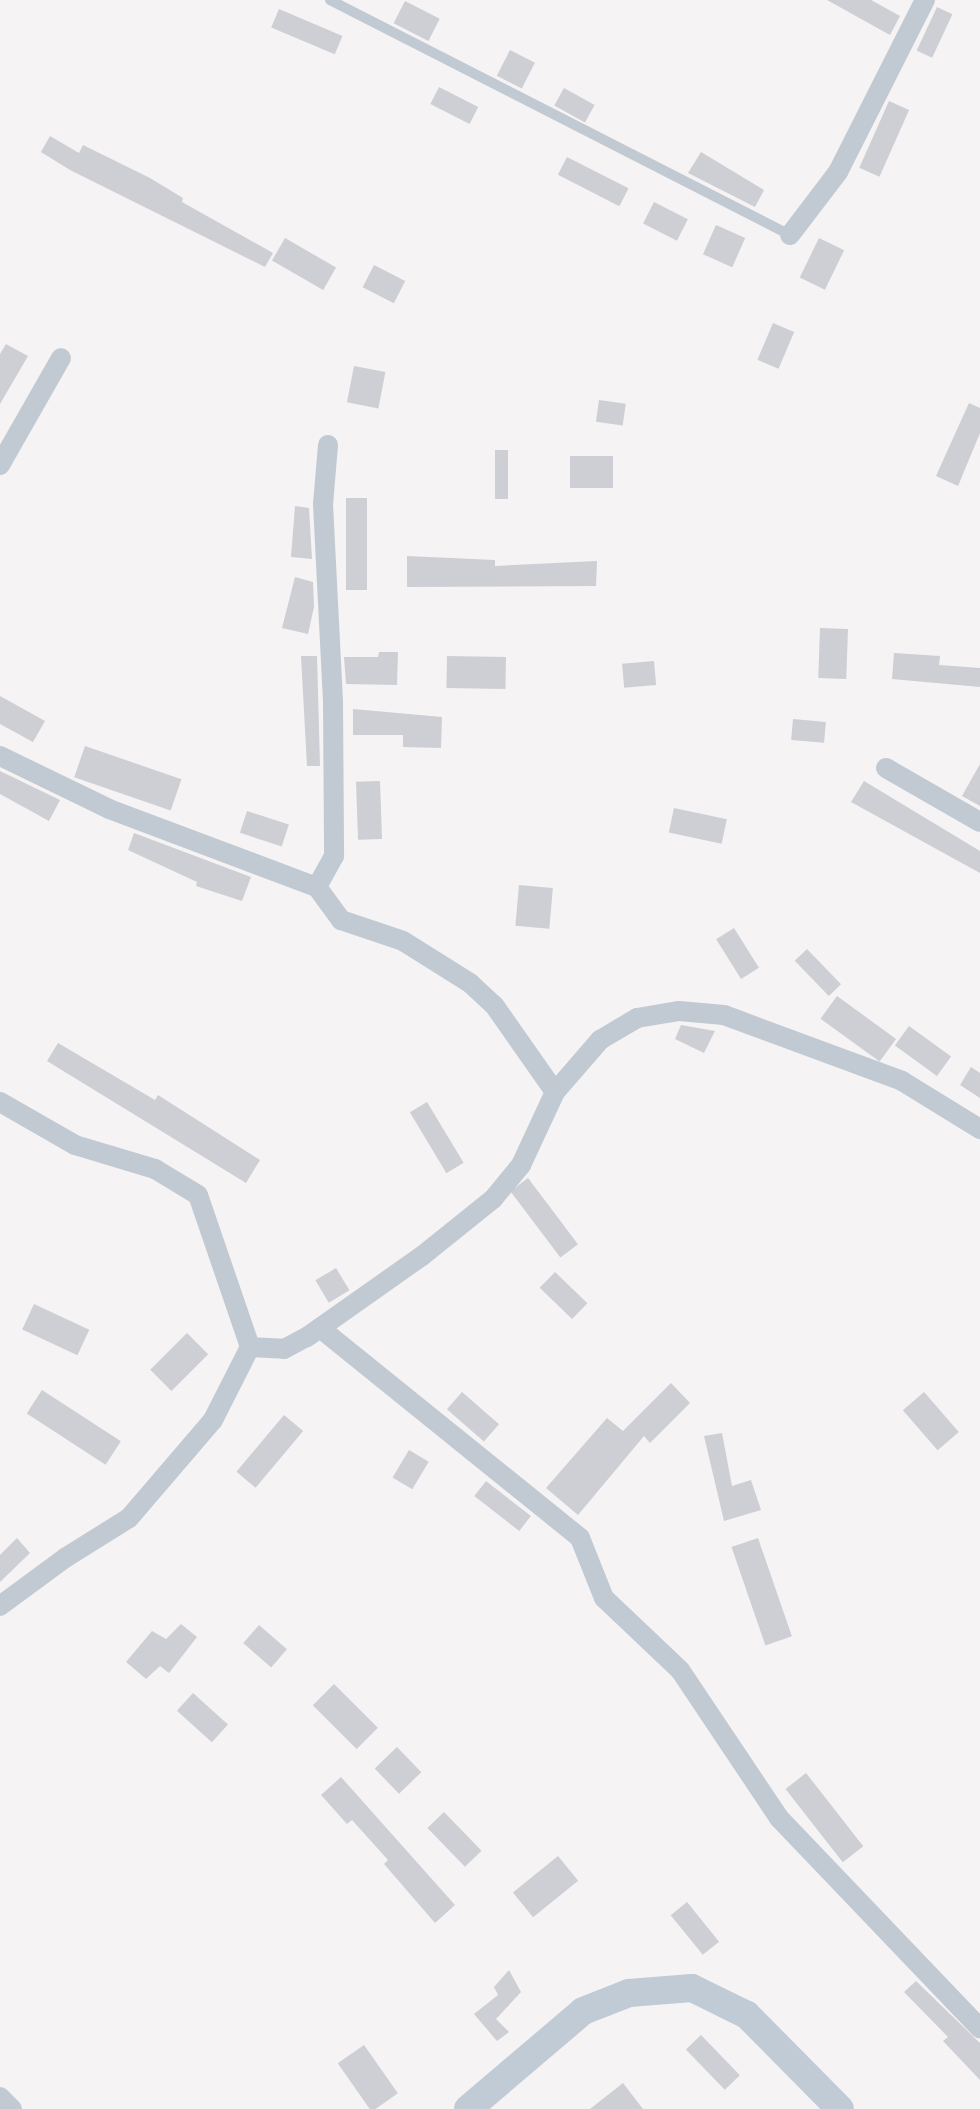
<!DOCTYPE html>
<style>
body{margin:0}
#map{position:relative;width:980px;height:2109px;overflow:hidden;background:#f5f3f3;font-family:"DM Sans",sans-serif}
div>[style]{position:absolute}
.building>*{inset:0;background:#cdcfd5;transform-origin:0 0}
.lane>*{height:10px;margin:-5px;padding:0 5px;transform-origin:5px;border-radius:5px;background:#c1cad2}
.street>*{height:20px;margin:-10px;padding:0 10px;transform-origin:10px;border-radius:10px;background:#c1cad2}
.secondary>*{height:28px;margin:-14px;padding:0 14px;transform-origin:14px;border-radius:14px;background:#c1cbd6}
span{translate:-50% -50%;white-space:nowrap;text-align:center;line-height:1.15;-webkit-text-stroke:10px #fff;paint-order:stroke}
</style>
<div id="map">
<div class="building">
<div style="clip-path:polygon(827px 0,871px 0,900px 16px,890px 35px)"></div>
<div style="left:405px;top:1px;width:39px;height:25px;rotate:27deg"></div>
<div style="left:937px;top:7px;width:17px;height:48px;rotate:25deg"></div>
<div style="left:279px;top:9px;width:69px;height:20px;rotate:23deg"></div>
<div style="left:510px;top:50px;width:28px;height:29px;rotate:27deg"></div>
<div style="left:439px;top:87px;width:44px;height:19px;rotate:27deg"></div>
<div style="left:564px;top:88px;width:35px;height:20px;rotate:29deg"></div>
<div style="left:889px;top:101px;width:22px;height:73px;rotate:24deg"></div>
<div style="clip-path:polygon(50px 136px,79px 153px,83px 145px,150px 178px,183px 198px,182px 202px,273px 253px,265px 267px,70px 170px,41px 152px)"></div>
<div style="clip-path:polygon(701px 152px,764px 190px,755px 207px,688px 173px)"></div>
<div style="left:567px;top:157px;width:69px;height:20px;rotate:27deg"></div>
<div style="left:654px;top:202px;width:38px;height:24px;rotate:27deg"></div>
<div style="left:716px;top:225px;width:32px;height:32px;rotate:24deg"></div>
<div style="left:285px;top:238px;width:59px;height:26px;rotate:30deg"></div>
<div style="left:819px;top:238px;width:28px;height:44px;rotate:26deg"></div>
<div style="left:374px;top:265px;width:35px;height:25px;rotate:27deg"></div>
<div style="left:773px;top:323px;width:23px;height:40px;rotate:23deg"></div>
<div style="clip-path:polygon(6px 344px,28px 356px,0 404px,0 354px)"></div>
<div style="left:354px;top:366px;width:32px;height:37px;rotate:11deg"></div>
<div style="left:599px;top:400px;width:27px;height:22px;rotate:8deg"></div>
<div style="clip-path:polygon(969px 403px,980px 408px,980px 433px,958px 486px,936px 476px)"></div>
<div style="left:495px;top:450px;width:13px;height:49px"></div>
<div style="left:570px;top:456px;width:43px;height:32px"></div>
<div style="left:346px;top:498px;width:21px;height:92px"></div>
<div style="clip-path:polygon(295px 506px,309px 508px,312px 559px,291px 557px)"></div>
<div style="clip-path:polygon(407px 556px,495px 560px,495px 566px,597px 561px,596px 586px,407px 587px)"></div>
<div style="clip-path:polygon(295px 577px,313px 582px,314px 607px,308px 634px,282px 628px)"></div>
<div style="left:820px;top:628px;width:28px;height:50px;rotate:2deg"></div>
<div style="clip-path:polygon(379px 652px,398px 652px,397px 685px,346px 684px,344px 657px,378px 657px)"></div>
<div style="clip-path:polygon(894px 653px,940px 656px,939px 665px,980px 668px,980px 687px,892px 679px)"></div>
<div style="clip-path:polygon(301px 656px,317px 656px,320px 766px,307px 766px)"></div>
<div style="left:447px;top:656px;width:59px;height:32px;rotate:1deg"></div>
<div style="left:654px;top:661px;width:24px;height:32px;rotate:85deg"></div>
<div style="clip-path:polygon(0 696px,45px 721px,33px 742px,0 724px)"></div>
<div style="clip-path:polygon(353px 709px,442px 717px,441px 748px,403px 747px,403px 735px,353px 735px)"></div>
<div style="left:793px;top:719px;width:33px;height:21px;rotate:5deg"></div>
<div style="left:85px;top:746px;width:102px;height:33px;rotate:19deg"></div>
<div style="clip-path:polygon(980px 764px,980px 806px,962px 796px)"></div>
<div style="clip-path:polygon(0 771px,60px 800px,49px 821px,0 794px)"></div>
<div style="left:380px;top:781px;width:58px;height:24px;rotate:88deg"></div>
<div style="clip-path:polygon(864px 781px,980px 851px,980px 873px,851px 802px)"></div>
<div style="left:674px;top:808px;width:54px;height:25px;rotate:12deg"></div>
<div style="left:247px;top:811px;width:44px;height:23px;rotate:18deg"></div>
<div style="clip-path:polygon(134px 833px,251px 877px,242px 901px,196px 886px,197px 882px,128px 850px)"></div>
<div style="left:519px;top:885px;width:34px;height:41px;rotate:5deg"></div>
<div style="left:734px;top:928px;width:47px;height:21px;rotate:58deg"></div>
<div style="left:807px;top:949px;width:49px;height:17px;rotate:46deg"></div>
<div style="left:837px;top:996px;width:73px;height:28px;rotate:36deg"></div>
<div style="clip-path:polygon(681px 1025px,715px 1031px,704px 1053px,675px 1039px)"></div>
<div style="left:909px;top:1026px;width:52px;height:24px;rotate:36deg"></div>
<div style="clip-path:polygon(58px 1043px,155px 1100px,158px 1095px,260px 1160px,246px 1183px,47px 1061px)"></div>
<div style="clip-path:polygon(971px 1067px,980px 1073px,980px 1098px,960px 1085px)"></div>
<div style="left:427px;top:1102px;width:71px;height:20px;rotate:59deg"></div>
<div style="left:528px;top:1178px;width:83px;height:22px;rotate:53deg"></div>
<div style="left:336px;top:1268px;width:26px;height:24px;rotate:59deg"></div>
<div style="left:555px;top:1272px;width:45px;height:22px;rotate:44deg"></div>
<div style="left:34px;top:1304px;width:61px;height:28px;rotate:25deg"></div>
<div style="left:187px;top:1333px;width:30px;height:52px;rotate:45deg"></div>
<div style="clip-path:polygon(671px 1383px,690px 1403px,650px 1443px,644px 1436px,578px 1515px,546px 1488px,607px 1418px,623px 1431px)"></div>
<div style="left:42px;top:1390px;width:94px;height:28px;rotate:33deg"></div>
<div style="left:462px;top:1392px;width:49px;height:23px;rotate:41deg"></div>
<div style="left:924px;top:1392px;width:53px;height:28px;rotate:49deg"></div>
<div style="left:284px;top:1415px;width:25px;height:74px;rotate:40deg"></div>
<div style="clip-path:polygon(722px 1433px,732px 1486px,751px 1480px,761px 1510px,724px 1521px,704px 1436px)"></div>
<div style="left:409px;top:1450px;width:23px;height:32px;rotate:31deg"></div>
<div style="left:486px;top:1481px;width:57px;height:19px;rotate:38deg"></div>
<div style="clip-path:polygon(17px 1538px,30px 1553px,0 1582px,0 1555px)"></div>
<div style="left:758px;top:1538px;width:104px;height:28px;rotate:71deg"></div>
<div style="clip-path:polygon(181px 1624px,197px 1637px,169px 1673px,160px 1666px,146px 1679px,126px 1662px,152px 1631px,166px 1639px)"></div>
<div style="left:259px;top:1625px;width:37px;height:24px;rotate:41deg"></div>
<div style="left:334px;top:1684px;width:62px;height:30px;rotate:45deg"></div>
<div style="left:193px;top:1693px;width:47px;height:24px;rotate:42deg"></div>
<div style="left:397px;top:1747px;width:35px;height:31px;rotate:46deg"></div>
<div style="left:806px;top:1773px;width:93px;height:26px;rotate:52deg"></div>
<div style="clip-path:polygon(341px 1777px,455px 1905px,435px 1923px,384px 1864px,388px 1860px,352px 1820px,347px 1824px,321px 1795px)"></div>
<div style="left:444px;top:1812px;width:54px;height:23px;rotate:46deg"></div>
<div style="left:558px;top:1856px;width:32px;height:58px;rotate:51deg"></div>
<div style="left:687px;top:1902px;width:51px;height:21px;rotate:51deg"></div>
<div style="clip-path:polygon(509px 1970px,521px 1992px,496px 2019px,509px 2032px,497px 2041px,474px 2014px,498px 1995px,494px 1987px)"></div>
<div style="clip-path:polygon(916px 1981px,980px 2043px,980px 2080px,943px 2041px,948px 2037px,904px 1992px)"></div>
<div style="left:701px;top:2035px;width:56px;height:21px;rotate:46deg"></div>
<div style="left:364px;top:2045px;width:59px;height:32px;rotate:55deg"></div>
<div style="clip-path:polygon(623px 2083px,643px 2109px,590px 2109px)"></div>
</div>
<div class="lane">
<div style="left:330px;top:0;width:517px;rotate:27.06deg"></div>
</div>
<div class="street">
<div style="left:790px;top:235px;width:79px;rotate:-52.7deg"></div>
<div style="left:838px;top:172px;width:193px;rotate:-63.2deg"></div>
<div style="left:328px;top:445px;width:59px;rotate:94.8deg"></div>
<div style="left:323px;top:504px;width:198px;rotate:87.1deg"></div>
<div style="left:333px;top:702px;width:154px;rotate:89.6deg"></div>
<div style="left:334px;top:856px;width:35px;rotate:119deg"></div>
<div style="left:317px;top:887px;width:41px;rotate:54deg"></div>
<div style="left:341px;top:920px;width:65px;rotate:18.7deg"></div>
<div style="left:403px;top:941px;width:79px;rotate:32.1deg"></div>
<div style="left:470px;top:983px;width:33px;rotate:43deg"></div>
<div style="left:494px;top:1005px;width:106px;rotate:55deg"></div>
<div style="left:0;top:465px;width:123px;rotate:-60.3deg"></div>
<div style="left:0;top:756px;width:121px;rotate:25.9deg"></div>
<div style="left:109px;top:809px;width:222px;rotate:20.6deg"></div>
<div style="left:886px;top:768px;width:108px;rotate:29.9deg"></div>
<div style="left:0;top:1102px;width:86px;rotate:29.8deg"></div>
<div style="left:75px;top:1145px;width:84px;rotate:16.7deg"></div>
<div style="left:155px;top:1169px;width:50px;rotate:31.2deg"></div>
<div style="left:198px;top:1195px;width:161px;rotate:71.1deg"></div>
<div style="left:250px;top:1347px;width:82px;rotate:116.9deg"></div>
<div style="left:213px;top:1420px;width:129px;rotate:130.6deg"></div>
<div style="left:129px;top:1518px;width:75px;rotate:148deg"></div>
<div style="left:65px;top:1558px;width:81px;rotate:143.6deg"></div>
<div style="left:320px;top:1328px;width:334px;rotate:38.9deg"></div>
<div style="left:580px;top:1538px;width:65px;rotate:68.2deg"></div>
<div style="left:604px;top:1598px;width:105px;rotate:43.5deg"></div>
<div style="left:680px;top:1670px;width:178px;rotate:56.2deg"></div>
<div style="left:779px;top:1818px;width:291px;rotate:46.3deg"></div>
<div style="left:250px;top:1347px;width:34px;rotate:3deg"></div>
<div style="left:284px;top:1349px;width:26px;rotate:-28deg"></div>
<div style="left:307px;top:1337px;width:141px;rotate:-35.2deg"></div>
<div style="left:422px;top:1256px;width:91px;rotate:-38.8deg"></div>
<div style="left:493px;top:1199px;width:44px;rotate:-50.5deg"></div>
<div style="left:521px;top:1165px;width:81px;rotate:-65deg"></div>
<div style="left:555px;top:1092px;width:69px;rotate:-49.1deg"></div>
<div style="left:600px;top:1040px;width:43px;rotate:-30.7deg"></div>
<div style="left:637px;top:1018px;width:43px;rotate:-9.5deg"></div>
<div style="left:679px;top:1011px;width:45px;rotate:5.1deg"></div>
<div style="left:724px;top:1015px;width:190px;rotate:20.3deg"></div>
<div style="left:902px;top:1081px;width:92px;rotate:31.6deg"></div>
<div style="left:0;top:2097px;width:17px;rotate:45deg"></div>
</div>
<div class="secondary">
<div style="left:468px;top:2109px;width:151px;rotate:-40.4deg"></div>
<div style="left:583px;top:2011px;width:49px;rotate:-21.4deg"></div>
<div style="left:629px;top:1993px;width:63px;rotate:-4.5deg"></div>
<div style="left:692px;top:1988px;width:61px;rotate:26.1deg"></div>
<div style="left:747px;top:2015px;width:132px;rotate:45.3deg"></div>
</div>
</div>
